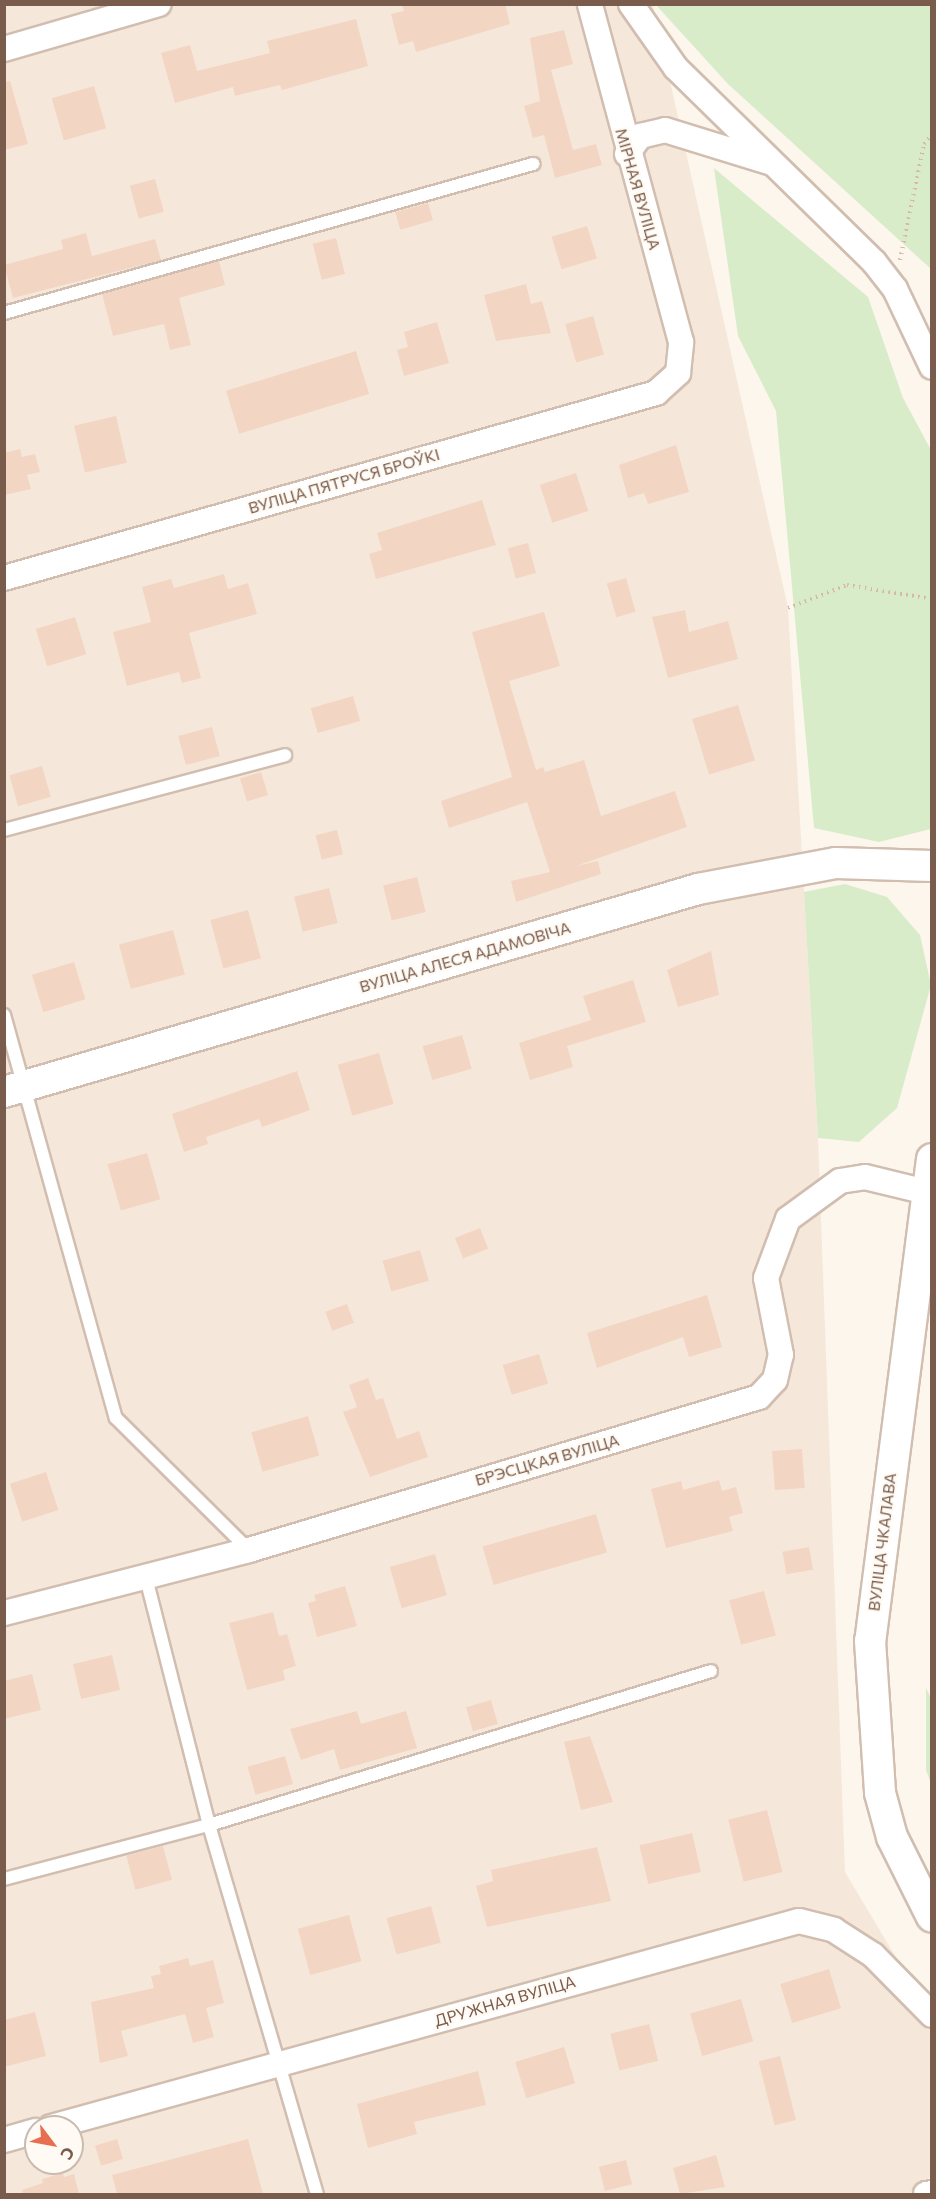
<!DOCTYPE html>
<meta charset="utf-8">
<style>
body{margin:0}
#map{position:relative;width:936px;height:2199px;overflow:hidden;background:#fdf6ec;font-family:Commissioner,sans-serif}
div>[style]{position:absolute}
.residential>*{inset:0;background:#f5e8da}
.green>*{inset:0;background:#d8ecc9}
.building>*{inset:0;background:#f3d5c3;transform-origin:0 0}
.path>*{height:4px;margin-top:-2px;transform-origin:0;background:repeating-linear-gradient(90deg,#d9b8a5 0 1.5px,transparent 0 6px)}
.roads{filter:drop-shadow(2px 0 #d1beb0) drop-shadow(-2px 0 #d1beb0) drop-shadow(0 2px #d1beb0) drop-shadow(0 -2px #d1beb0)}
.service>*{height:12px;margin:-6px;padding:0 6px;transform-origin:6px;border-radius:6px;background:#fff}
.minor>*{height:24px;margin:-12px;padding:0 12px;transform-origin:12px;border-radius:12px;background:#fff}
.tertiary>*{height:30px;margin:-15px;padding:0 15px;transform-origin:15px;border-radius:15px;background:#fff}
span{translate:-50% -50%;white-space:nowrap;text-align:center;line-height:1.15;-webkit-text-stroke:4.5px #fffaf3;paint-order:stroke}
.street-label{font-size:16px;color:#7a5c4d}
.frame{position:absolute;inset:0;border:6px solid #7a5c4d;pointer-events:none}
.north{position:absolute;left:24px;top:2115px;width:60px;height:60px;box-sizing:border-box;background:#fffaf3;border:2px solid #cabbb1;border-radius:50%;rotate:122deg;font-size:16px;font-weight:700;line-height:24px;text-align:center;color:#7a5c4d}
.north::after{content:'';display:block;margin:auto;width:21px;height:27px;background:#e76f51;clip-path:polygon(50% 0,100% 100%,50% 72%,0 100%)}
</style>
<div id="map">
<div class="residential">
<div style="clip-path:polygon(evenodd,5px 5px,653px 5px,788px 608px,818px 1138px,845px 1872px,931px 2016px,931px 2176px,910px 2194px,5px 2194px,5px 5px,36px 2127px,72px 2127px,72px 2163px,36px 2163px,36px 2127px)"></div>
</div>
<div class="green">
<div style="clip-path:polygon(656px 5px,931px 5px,931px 269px,728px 84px)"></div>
<div style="clip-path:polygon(714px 168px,868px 297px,903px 398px,931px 450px,931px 829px,879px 842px,814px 828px,776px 411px,738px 336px)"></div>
<div style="clip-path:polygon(845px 884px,887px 897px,920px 935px,931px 985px,897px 1108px,859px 1142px,818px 1138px,804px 892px)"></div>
<div style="clip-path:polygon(926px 1688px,931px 1698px,931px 1784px,926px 1770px)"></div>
</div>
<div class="building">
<div style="clip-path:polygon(402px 4px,505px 4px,510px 24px,416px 52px,413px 41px,399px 45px,391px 14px,404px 11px)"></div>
<div style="clip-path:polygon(356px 19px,368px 66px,282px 90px,280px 85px,235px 96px,233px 87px,175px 103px,161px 53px,190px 45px,197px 71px,270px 53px,267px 41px)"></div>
<div style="clip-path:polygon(564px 30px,573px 64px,551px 70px,573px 150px,596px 144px,602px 165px,555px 178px,544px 135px,533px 138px,524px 106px,540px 101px,530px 38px)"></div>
<div style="clip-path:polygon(10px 81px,28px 144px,4px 150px,4px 82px)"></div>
<div style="left:94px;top:86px;width:44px;height:44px;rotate:74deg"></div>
<div style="left:155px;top:179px;width:34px;height:26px;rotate:75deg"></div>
<div style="left:428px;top:203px;width:18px;height:34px;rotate:74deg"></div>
<div style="left:587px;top:226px;width:34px;height:37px;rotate:73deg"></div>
<div style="clip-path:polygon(86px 233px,92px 256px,155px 239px,161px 260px,13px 298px,4px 265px,63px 249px,61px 240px)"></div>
<div style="left:336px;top:238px;width:37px;height:24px;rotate:76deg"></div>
<div style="clip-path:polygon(219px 261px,225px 285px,179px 298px,191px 345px,170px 350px,164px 324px,113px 336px,102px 294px)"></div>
<div style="clip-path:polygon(526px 284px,531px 304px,542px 301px,551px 333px,496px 341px,484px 295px)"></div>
<div style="left:593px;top:316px;width:40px;height:29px;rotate:74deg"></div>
<div style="clip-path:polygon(437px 322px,449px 363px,404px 376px,397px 350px,408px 347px,404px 332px)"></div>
<div style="left:356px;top:351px;width:45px;height:136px;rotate:73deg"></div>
<div style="left:116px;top:416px;width:48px;height:43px;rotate:77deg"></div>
<div style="clip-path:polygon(676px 445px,689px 492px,648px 504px,644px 493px,628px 498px,619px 465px)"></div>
<div style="clip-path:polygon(20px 449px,22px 457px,35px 454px,40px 472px,27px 475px,31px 489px,4px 495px,4px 453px)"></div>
<div style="left:576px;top:473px;width:40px;height:38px;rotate:72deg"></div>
<div style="clip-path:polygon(482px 500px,496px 545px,376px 579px,369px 554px,382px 550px,377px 533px)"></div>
<div style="left:528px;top:543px;width:31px;height:21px;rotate:75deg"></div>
<div style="clip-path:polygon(224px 574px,228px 589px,248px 583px,257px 614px,189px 633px,201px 678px,182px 683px,179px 672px,127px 686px,113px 632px,151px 622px,142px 587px,171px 579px,174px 588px)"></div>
<div style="left:626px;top:578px;width:35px;height:20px;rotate:74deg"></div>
<div style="clip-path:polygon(685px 610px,689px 632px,728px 621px,738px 659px,668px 678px,652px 617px)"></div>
<div style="clip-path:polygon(544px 612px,560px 666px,509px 681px,536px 770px,543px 767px,545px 772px,584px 760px,601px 816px,675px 791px,687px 827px,576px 866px,598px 861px,601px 874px,516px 902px,511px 881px,550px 872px,527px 802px,449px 828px,441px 801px,512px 777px,472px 632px)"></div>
<div style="left:75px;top:617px;width:39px;height:41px;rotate:73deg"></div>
<div style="left:353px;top:696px;width:26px;height:44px;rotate:74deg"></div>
<div style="left:738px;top:705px;width:58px;height:48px;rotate:73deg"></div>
<div style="left:212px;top:727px;width:30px;height:35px;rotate:75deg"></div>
<div style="left:42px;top:766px;width:32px;height:34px;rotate:74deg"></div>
<div style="left:261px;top:772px;width:24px;height:22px;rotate:73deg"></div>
<div style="left:337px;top:830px;width:25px;height:22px;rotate:76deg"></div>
<div style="left:417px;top:877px;width:36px;height:35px;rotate:76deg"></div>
<div style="left:329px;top:888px;width:36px;height:36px;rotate:76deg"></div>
<div style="left:248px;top:910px;width:50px;height:39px;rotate:75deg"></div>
<div style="left:173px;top:930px;width:46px;height:56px;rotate:75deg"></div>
<div style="clip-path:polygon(711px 951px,719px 995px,678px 1007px,667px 970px)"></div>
<div style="left:74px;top:962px;width:39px;height:44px;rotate:73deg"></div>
<div style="clip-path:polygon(633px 980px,646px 1022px,567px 1046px,573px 1067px,530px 1080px,519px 1043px,591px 1020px,583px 996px)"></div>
<div style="left:462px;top:1035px;width:35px;height:41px;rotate:74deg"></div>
<div style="left:379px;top:1053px;width:53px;height:43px;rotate:74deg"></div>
<div style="clip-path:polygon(297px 1071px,310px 1110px,262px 1127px,259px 1119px,206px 1137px,208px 1144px,184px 1152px,172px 1114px)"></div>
<div style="left:147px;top:1153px;width:48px;height:41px;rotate:74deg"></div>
<div style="left:480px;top:1228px;width:22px;height:27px;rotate:68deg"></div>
<div style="left:420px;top:1250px;width:32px;height:39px;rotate:74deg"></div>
<div style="clip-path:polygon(707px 1295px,722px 1347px,689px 1357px,683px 1337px,597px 1368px,587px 1333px)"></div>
<div style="left:347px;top:1304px;width:20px;height:23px;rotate:70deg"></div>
<div style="left:539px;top:1354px;width:31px;height:38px;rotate:73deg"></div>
<div style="clip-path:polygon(368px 1378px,376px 1400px,383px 1398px,397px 1439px,419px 1431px,428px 1457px,370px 1477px,343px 1412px,357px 1407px,349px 1385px)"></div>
<div style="left:308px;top:1416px;width:41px;height:59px;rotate:74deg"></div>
<div style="left:802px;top:1449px;width:39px;height:30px;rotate:86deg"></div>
<div style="left:46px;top:1472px;width:40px;height:38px;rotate:72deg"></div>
<div style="clip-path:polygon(719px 1480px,722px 1491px,736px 1487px,743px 1513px,729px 1517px,733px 1531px,666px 1548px,651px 1489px,681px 1481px,683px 1490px)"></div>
<div style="left:596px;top:1514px;width:40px;height:118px;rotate:74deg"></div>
<div style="left:809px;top:1547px;width:23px;height:27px;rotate:80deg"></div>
<div style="left:435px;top:1554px;width:43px;height:47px;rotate:74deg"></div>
<div style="clip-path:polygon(345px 1586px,357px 1626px,317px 1637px,308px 1603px,316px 1601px,314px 1595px)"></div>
<div style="left:764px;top:1591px;width:46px;height:36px;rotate:75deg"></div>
<div style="clip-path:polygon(273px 1612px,279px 1636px,287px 1634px,296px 1666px,283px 1670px,285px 1680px,247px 1690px,229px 1623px)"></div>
<div style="left:112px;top:1655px;width:36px;height:40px;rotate:77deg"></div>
<div style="clip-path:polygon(32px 1674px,41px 1710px,4px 1719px,4px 1681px)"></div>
<div style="left:491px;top:1700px;width:25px;height:26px;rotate:74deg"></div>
<div style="clip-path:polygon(357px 1711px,361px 1724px,406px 1711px,417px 1748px,340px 1770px,334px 1749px,301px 1760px,290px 1729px)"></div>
<div style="clip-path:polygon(590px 1736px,613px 1802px,581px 1810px,564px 1742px)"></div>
<div style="left:285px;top:1756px;width:29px;height:39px;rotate:74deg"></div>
<div style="left:767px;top:1810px;width:64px;height:40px;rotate:76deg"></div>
<div style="left:692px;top:1833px;width:40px;height:54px;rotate:77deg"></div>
<div style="left:163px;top:1846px;width:35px;height:38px;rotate:75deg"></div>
<div style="clip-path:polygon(597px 1847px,611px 1901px,487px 1927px,476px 1886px,493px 1881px,491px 1870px)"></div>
<div style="left:431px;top:1906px;width:38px;height:46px;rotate:75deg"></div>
<div style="left:349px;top:1915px;width:48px;height:53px;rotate:75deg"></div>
<div style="clip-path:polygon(188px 1958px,190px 1966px,213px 1960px,224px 2003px,206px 2008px,214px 2037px,193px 2043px,185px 2014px,121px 2031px,128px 2056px,100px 2063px,91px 2002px,154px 1988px,151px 1976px,161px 1974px,159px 1966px)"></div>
<div style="left:829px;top:1969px;width:41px;height:51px;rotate:73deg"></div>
<div style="left:741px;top:1999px;width:44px;height:53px;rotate:74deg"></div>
<div style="clip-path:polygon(35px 2012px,46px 2056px,4px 2067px,4px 2020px)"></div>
<div style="left:649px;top:2024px;width:38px;height:40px;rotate:76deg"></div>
<div style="left:564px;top:2047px;width:38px;height:51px;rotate:73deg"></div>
<div style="left:780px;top:2056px;width:66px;height:22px;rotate:76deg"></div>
<div style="clip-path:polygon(478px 2071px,486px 2105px,414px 2122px,417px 2134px,368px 2148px,357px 2104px)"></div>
<div style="left:117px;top:2139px;width:21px;height:23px;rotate:73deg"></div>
<div style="clip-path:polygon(248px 2139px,263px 2194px,117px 2194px,112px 2175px)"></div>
<div style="clip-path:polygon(716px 2155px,725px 2187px,680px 2194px,673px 2168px)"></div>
<div style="left:626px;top:2160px;width:25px;height:28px;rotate:76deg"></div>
<div style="clip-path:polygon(63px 2173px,64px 2177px,74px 2174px,79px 2194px,23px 2194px,22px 2190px,43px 2183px,42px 2179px)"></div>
</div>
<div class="path">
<div style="left:900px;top:260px;width:118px;rotate:-78.3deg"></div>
<div style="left:924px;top:144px;width:13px;rotate:-51deg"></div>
<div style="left:788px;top:608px;width:63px;rotate:-21.3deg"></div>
<div style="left:847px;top:585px;width:86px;rotate:9.4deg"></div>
</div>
<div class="roads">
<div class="service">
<div style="left:4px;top:313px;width:550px;rotate:-15.73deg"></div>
<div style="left:4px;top:830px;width:291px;rotate:-14.9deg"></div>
<div style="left:4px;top:1015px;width:418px;rotate:74.5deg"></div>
<div style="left:116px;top:1418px;width:187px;rotate:44.8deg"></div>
<div style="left:145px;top:1574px;width:259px;rotate:75.7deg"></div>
<div style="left:209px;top:1825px;width:384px;rotate:73.7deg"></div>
<div style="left:4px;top:1879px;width:212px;rotate:-14.8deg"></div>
<div style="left:209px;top:1825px;width:525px;rotate:-17.05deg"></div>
</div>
<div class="minor">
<div style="left:631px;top:4px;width:78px;rotate:54.9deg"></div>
<div style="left:676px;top:68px;width:277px;rotate:44.4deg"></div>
<div style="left:874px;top:262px;width:34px;rotate:52deg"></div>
<div style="left:895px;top:289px;width:86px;rotate:64.6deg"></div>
<div style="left:4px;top:49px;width:161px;rotate:-16.2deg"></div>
<div style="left:627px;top:154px;width:22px;rotate:-54deg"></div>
<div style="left:640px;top:136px;width:26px;rotate:-13deg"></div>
<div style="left:665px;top:130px;width:112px;rotate:17.1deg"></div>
<div style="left:4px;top:578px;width:678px;rotate:-15.84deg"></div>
<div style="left:656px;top:393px;width:30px;rotate:-42deg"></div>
<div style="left:678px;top:373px;width:31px;rotate:-84deg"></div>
<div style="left:681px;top:342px;width:350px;rotate:-105.1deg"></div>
<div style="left:4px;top:1613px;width:253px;rotate:-14.4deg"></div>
<div style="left:249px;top:1550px;width:532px;rotate:-16.7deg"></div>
<div style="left:759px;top:1397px;width:23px;rotate:-47deg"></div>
<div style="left:775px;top:1380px;width:26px;rotate:-77deg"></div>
<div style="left:781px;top:1355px;width:78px;rotate:-101deg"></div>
<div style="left:766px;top:1278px;width:63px;rotate:-69.6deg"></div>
<div style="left:788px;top:1219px;width:64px;rotate:-36.2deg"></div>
<div style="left:840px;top:1181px;width:25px;rotate:-9deg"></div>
<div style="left:865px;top:1177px;width:64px;rotate:13.6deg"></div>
<div style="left:51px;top:2127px;width:776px;rotate:-15.4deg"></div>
<div style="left:799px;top:1921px;width:36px;rotate:14deg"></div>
<div style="left:834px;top:1930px;width:46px;rotate:32.7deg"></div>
<div style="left:873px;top:1955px;width:84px;rotate:45.5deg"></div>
<div style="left:4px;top:2140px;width:33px;rotate:-16deg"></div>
<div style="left:926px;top:2194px;width:6px;rotate:-9deg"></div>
</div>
<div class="tertiary">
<div style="left:4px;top:1092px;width:723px;rotate:-16.3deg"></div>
<div style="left:698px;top:889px;width:140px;rotate:-10.7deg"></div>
<div style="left:836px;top:863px;width:96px;rotate:1.8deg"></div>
<div style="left:932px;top:1159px;width:486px;rotate:97.3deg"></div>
<div style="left:870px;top:1641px;width:152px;rotate:86.2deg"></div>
<div style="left:880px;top:1793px;width:46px;rotate:74.7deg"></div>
<div style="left:892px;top:1837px;width:89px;rotate:63.4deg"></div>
</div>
</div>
<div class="street-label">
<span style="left:638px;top:189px;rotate:74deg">МІРНАЯ ВУЛІЦА</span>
<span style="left:344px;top:481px;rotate:-16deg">ВУЛІЦА ПЯТРУСЯ БРОЎКІ</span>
<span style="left:465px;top:957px;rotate:-16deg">ВУЛІЦА АЛЕСЯ АДАМОВІЧА</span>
<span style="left:547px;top:1460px;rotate:-16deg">БРЭСЦКАЯ ВУЛІЦА</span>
<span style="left:882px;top:1542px;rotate:-83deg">ВУЛІЦА ЧКАЛАВА</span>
<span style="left:505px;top:2001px;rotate:-16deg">ДРУЖНАЯ ВУЛІЦА</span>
</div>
<div class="frame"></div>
<div class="north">С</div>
</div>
